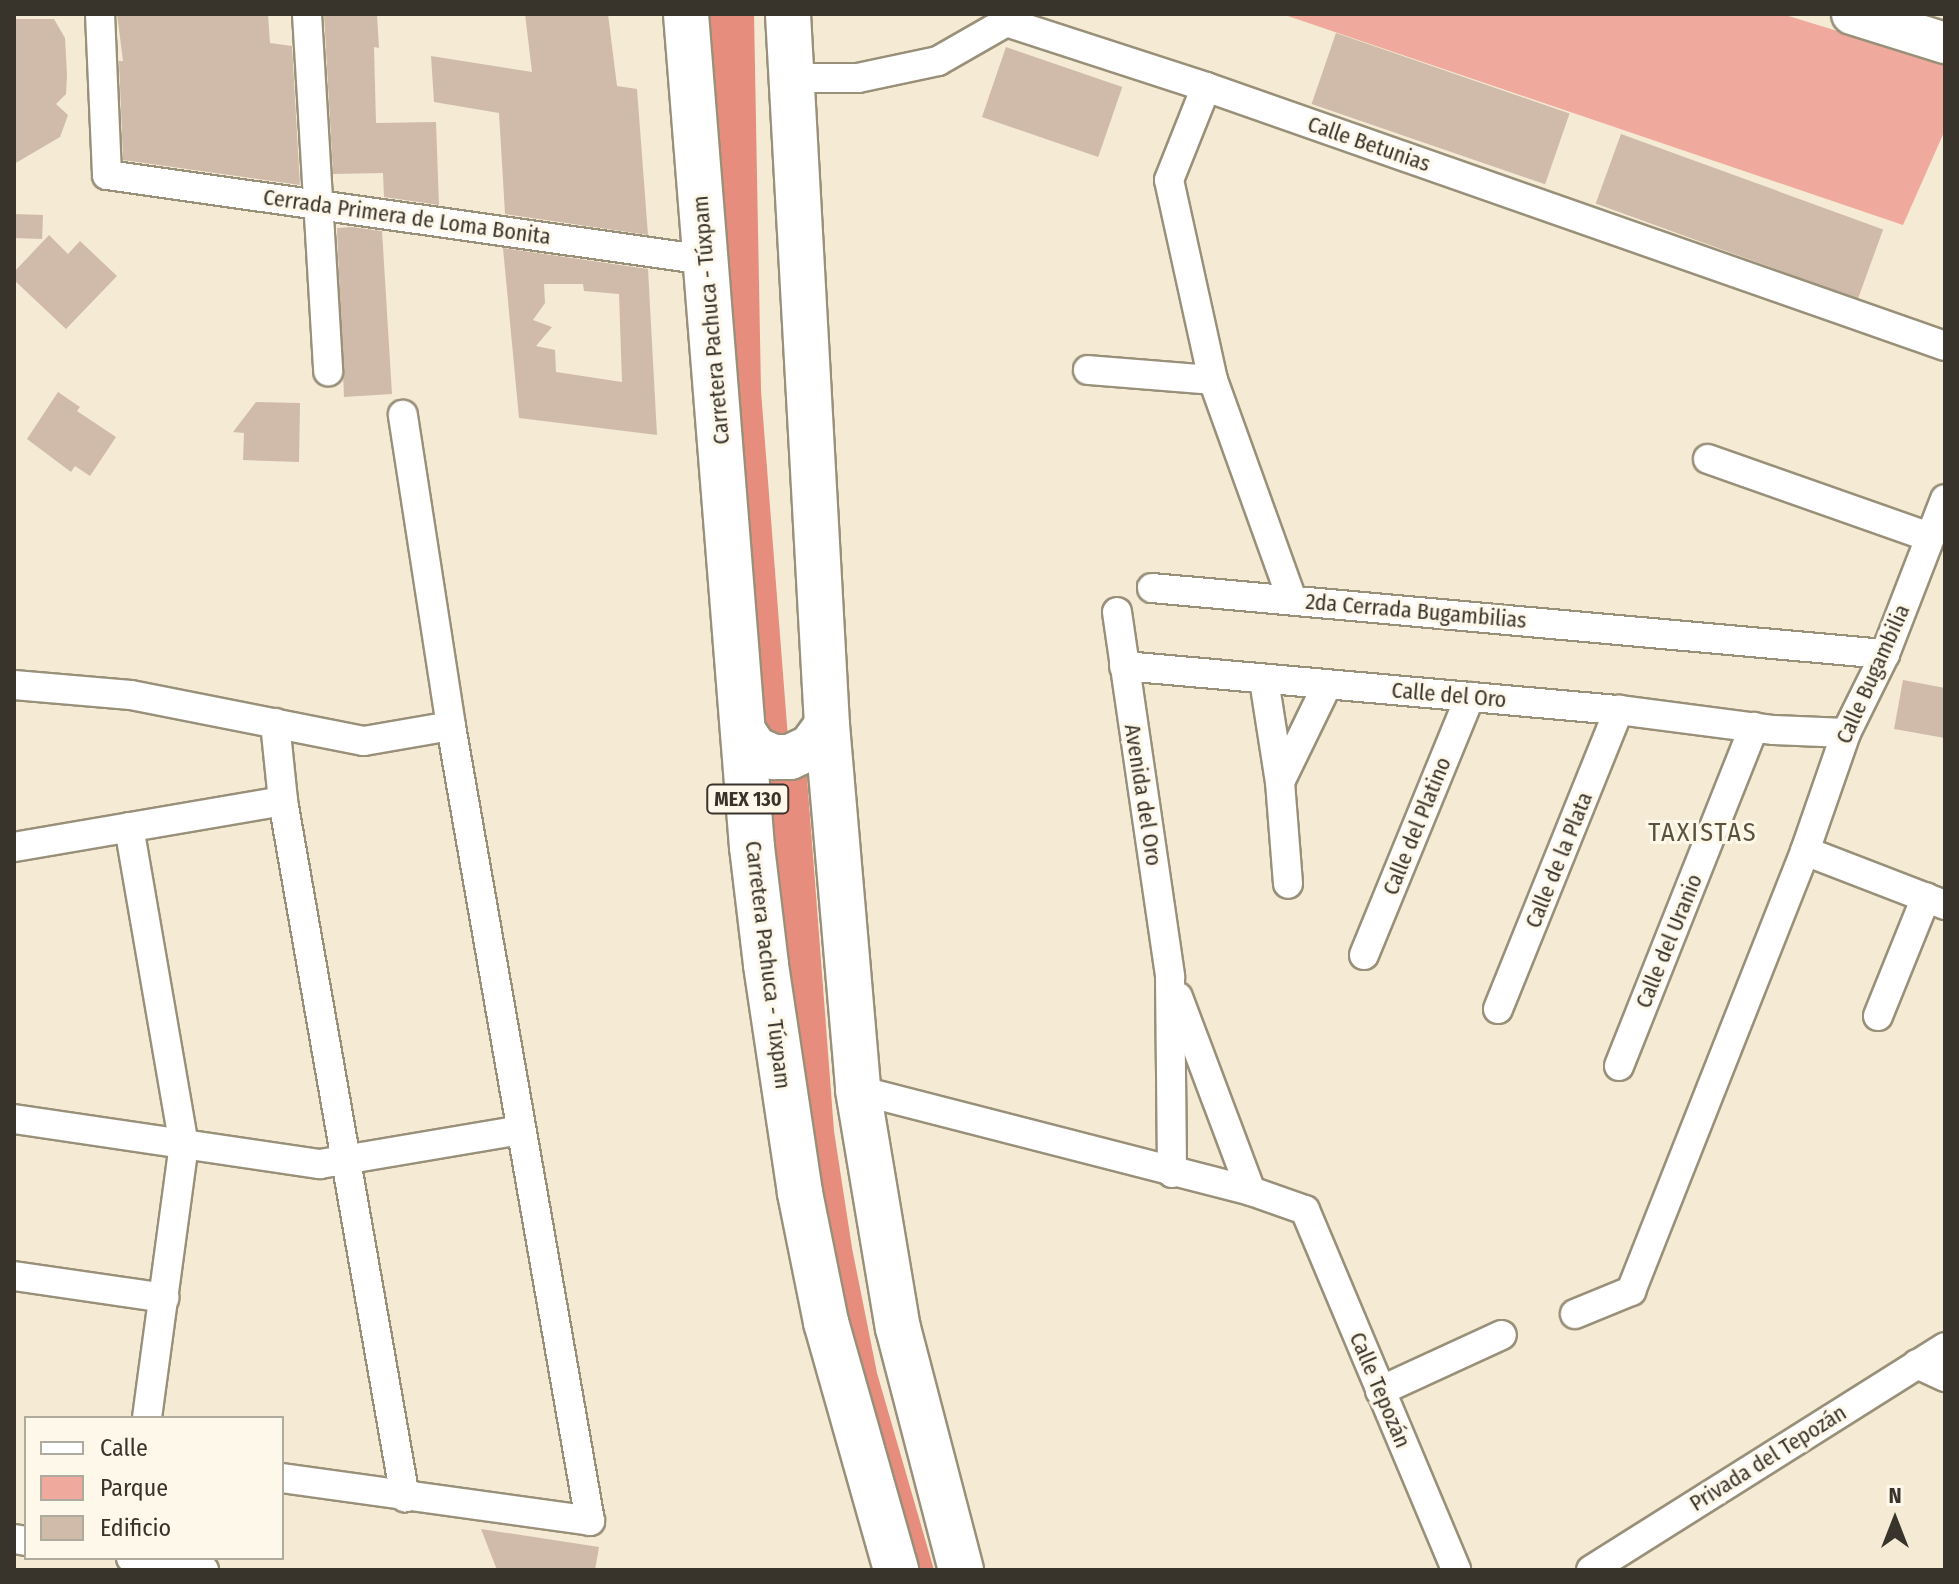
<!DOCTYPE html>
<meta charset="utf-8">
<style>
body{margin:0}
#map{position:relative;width:1959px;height:1584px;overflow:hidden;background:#f5ead3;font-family:"Fira Sans Condensed",sans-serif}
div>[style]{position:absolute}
.green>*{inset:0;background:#efa99d}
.forest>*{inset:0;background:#e78d7e}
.building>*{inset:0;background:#d0bbab;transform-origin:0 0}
.roads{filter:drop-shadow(2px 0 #99907a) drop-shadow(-2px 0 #99907a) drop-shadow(0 2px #99907a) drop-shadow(0 -2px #99907a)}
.street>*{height:28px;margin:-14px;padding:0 14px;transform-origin:14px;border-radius:14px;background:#fff}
.secondary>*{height:40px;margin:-20px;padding:0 20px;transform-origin:20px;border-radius:20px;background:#fff}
.primary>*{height:44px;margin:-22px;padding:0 22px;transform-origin:22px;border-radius:22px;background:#fff}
span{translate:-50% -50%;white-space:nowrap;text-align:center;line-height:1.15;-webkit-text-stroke:6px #fef8ea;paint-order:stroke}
.shield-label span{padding:2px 6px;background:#fef8ea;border:2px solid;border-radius:6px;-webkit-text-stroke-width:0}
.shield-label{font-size:20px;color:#38342c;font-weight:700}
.street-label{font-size:22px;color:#38342c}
.quarter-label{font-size:26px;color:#5a523e;letter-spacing:2px}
.frame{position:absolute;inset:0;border:16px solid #38342c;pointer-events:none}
.legend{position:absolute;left:24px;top:1416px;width:260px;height:144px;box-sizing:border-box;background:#fef8ea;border:2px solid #afaa9e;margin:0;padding:10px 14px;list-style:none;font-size:24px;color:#38342c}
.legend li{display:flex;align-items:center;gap:16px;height:40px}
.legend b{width:40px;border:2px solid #afaa9e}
.north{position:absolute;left:1855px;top:1480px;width:80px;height:80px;-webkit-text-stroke:6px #fef8ea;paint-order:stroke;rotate:0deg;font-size:22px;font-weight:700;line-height:32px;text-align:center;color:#38342c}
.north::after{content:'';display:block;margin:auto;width:28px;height:36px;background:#38342c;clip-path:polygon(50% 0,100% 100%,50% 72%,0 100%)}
</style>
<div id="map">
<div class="green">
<div style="clip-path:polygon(1282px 14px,1782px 14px,1945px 64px,1945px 130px,1903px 225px)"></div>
</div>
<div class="forest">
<div style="clip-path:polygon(692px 14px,754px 14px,761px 391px,788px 738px,762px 738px)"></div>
<div style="clip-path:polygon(806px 764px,834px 1131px,852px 1248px,877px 1373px,934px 1570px,906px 1570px,822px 1250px,761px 772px)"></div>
</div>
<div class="building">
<div style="clip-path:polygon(117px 14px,268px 14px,270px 43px,292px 46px,300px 185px,123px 160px,119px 61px,123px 61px)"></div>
<div style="clip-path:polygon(324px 14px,377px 14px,379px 48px,374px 47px,376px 123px,436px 122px,439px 205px,384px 197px,383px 173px,333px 174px)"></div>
<div style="clip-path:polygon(525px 14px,608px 14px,617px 86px,637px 89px,648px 235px,505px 214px,499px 113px,434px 102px,431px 56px,532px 72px)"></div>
<div style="clip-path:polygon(14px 19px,54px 19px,65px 38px,67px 75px,66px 94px,56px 104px,68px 115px,60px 137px,14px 164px)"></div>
<div style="left:1336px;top:33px;width:247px;height:75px;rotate:19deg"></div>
<div style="left:1006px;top:47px;width:123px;height:74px;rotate:19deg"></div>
<div style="left:1621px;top:134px;width:279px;height:74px;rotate:20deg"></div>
<div style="left:14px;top:214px;width:29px;height:24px;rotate:2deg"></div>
<div style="clip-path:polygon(352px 227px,382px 231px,392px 394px,344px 397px,337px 228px)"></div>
<div style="clip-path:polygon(49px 235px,68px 254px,80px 241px,117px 276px,66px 329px,14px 280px,14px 272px)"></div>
<div style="clip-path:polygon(evenodd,503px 248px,648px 269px,657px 435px,519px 418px,503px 248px,544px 284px,583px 284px,584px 291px,619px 294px,622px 382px,556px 372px,555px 350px,536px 346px,552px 327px,533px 320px,545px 303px,544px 284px)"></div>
<div style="clip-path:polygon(58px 392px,80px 407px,77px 411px,116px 437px,90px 476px,75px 466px,71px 472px,27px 439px)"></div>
<div style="clip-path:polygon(256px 402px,300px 403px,299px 462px,243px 460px,244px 433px,233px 432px)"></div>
<div style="clip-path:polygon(1903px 680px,1945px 688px,1945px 738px,1894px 729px)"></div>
<div style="clip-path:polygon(481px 1529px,599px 1547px,595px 1570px,497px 1570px)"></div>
</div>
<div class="roads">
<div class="street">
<div style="left:100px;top:14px;width:161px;rotate:87.5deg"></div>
<div style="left:107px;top:175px;width:605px;rotate:8.08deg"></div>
<div style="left:307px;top:14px;width:358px;rotate:86.6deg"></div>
<div style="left:791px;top:78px;width:67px"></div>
<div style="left:858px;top:78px;width:82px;rotate:-12deg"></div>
<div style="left:938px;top:61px;width:78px;rotate:-29.8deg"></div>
<div style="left:1006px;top:22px;width:210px;rotate:18deg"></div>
<div style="left:1206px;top:87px;width:783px;rotate:19.31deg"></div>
<div style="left:1206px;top:87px;width:100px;rotate:111.7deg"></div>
<div style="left:1169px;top:180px;width:205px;rotate:77.6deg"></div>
<div style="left:1213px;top:380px;width:233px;rotate:70.2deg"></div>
<div style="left:1088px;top:370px;width:125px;rotate:4.6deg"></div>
<div style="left:1708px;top:459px;width:235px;rotate:19.4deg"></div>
<div style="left:1152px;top:588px;width:736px;rotate:5.15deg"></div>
<div style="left:1117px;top:612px;width:369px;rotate:81.7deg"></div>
<div style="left:1170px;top:977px;width:196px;rotate:89.4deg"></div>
<div style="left:1124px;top:666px;width:497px;rotate:5.1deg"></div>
<div style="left:1619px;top:710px;width:156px;rotate:7.4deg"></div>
<div style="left:1774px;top:730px;width:72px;rotate:2.4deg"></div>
<div style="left:1264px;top:680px;width:103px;rotate:81.1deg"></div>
<div style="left:1280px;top:782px;width:102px;rotate:85.5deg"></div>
<div style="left:14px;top:685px;width:117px;rotate:4.9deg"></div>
<div style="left:131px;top:695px;width:237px;rotate:11.2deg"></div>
<div style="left:364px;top:741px;width:88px;rotate:-9.8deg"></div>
<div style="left:275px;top:723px;width:78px;rotate:84.1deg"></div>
<div style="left:283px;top:801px;width:707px;rotate:80.06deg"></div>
<div style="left:1280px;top:782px;width:108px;rotate:-64.1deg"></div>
<div style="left:129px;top:827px;width:322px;rotate:80.2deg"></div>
<div style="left:184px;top:1144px;width:276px;rotate:97.7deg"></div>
<div style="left:14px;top:847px;width:273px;rotate:-9.7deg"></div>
<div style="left:1805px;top:851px;width:150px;rotate:21.1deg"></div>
<div style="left:1364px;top:955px;width:279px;rotate:-67.7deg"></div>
<div style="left:1178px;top:997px;width:207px;rotate:69.4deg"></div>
<div style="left:1498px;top:1009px;width:323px;rotate:-68deg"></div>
<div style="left:1878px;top:1016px;width:128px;rotate:-68deg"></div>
<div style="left:1619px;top:1066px;width:365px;rotate:-68.3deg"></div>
<div style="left:858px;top:1090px;width:406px;rotate:14.4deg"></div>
<div style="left:1251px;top:1191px;width:57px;rotate:19.4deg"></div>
<div style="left:1305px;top:1210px;width:390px;rotate:67.2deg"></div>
<div style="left:14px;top:1119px;width:309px;rotate:8.4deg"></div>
<div style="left:320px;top:1164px;width:203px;rotate:-9.6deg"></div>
<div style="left:14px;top:1276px;width:152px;rotate:8.3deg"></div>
<div style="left:1575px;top:1314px;width:61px;rotate:-22.3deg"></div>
<div style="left:1631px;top:1291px;width:473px;rotate:-68.4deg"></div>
<div style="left:1805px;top:851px;width:125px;rotate:-70.8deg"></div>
<div style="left:1846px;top:733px;width:88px;rotate:-63.7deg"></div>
<div style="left:1885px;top:654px;width:166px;rotate:-68.8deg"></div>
<div style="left:1917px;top:1364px;width:31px;rotate:25deg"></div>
<div style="left:1380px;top:1391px;width:134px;rotate:-24.7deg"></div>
<div style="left:282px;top:1478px;width:311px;rotate:7.9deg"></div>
<div style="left:590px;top:1521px;width:807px;rotate:-99.92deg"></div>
<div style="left:451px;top:726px;width:315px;rotate:-98.8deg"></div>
<div style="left:14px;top:1539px;width:12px;rotate:9deg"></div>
<div style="left:131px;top:1558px;width:74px;rotate:9.3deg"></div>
<div style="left:1591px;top:1570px;width:418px;rotate:-32.2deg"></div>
</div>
<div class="secondary">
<div style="left:1852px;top:14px;width:97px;rotate:17.3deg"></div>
</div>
<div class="primary">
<div style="left:686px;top:14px;width:836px;rotate:85.47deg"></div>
<div style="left:752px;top:847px;width:119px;rotate:83.2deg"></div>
<div style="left:766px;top:965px;width:231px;rotate:81.5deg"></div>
<div style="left:800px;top:1193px;width:132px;rotate:78.6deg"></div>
<div style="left:826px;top:1322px;width:258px;rotate:74.2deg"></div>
<div style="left:788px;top:14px;width:712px;rotate:86.86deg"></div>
<div style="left:827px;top:725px;width:366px;rotate:85.1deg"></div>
<div style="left:858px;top:1090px;width:241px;rotate:80.5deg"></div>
<div style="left:898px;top:1328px;width:250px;rotate:75.4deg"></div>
<div style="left:743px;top:731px;width:22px;rotate:56deg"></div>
<div style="left:755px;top:749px;width:21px;rotate:23deg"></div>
<div style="left:774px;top:757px;width:16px"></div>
<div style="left:790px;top:757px;width:23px;rotate:-25deg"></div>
<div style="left:811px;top:747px;width:27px;rotate:-54deg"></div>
</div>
</div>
<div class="shield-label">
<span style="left:748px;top:799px">MEX 130</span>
</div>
<div class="street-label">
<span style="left:1369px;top:144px;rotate:19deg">Calle Betunias</span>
<span style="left:407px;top:217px;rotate:8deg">Cerrada Primera de Loma Bonita</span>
<span style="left:711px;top:320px;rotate:-95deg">Carretera Pachuca - Túxpam</span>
<span style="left:1416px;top:611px;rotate:5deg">2da Cerrada Bugambilias</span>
<span style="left:1873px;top:674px;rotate:-66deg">Calle Bugambilia</span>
<span style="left:1449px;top:695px;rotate:5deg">Calle del Oro</span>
<span style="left:1143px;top:795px;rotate:81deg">Avenida del Oro</span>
<span style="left:1417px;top:826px;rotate:-68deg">Calle del Platino</span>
<span style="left:1559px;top:860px;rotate:-68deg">Calle de la Plata</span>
<span style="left:1669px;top:941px;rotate:-68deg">Calle del Uranio</span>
<span style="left:768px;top:965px;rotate:83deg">Carretera Pachuca - Túxpam</span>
<span style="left:1380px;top:1390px;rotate:67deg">Calle Tepozán</span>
<span style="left:1768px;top:1458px;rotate:-32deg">Privada del Tepozán</span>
</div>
<div class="quarter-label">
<span style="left:1703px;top:833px">TAXISTAS</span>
</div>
<div class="frame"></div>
<ul class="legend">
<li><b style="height:10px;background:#fff"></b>Calle</li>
<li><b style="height:22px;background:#efa99d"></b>Parque</li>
<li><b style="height:22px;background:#d0bbab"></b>Edificio</li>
</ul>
<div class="north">N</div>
</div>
